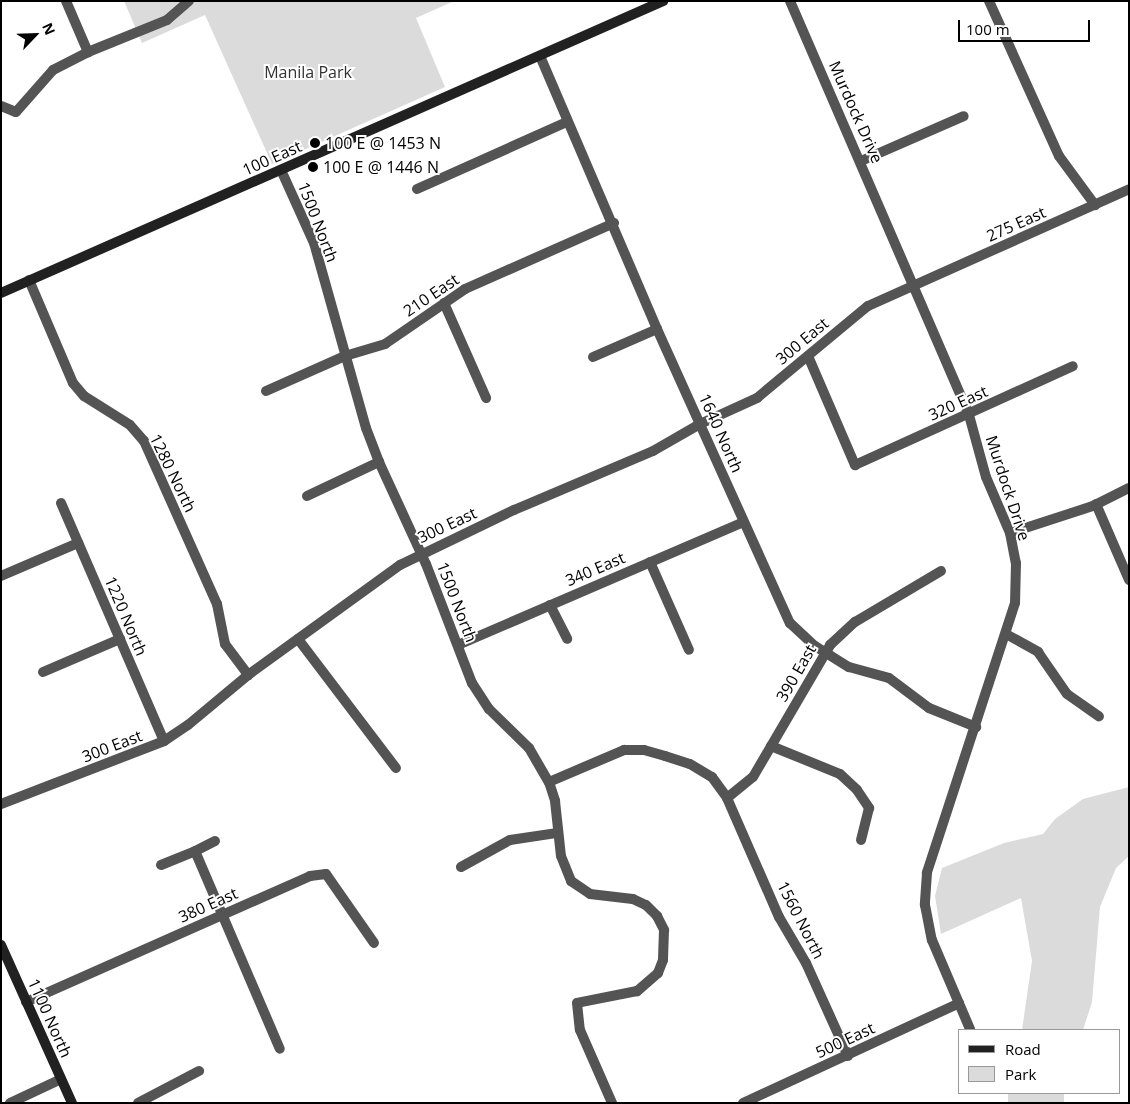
<!DOCTYPE html>
<style>
body{margin:0}
#map{position:relative;width:1130px;height:1104px;overflow:hidden;background:#fff;font-family:"Open Sans",sans-serif}
div>[style]{position:absolute}
.green>*{inset:0;background:#dbdbdb;transform-origin:0 0}
.street>*{height:10px;margin:-5px;padding:0 5px;transform-origin:5px;border-radius:5px;background:#545454}
.secondary>*{height:10px;margin:-5px;padding:0 5px;transform-origin:5px;border-radius:5px;background:#212121}
.dots>*{width:14px;height:14px;translate:-50% -50%;box-sizing:border-box;border:2px solid #fff;border-radius:50%}
span{translate:-50% -50%;white-space:nowrap;text-align:center;line-height:1.15;-webkit-text-stroke:4px #fff;paint-order:stroke}
.park-label{font-size:16px;color:#323232}
.street-label{font-size:16px;color:#000}
.poi-label{font-size:16px;color:#000}
.left{translate:0 -50%;text-align:left}
.frame{position:absolute;inset:0;border:2px solid #000;pointer-events:none}
.legend{position:absolute;left:958px;top:1029px;width:162px;height:65px;box-sizing:border-box;background:#fff;border:1px solid #999;margin:0;padding:6px 9px;list-style:none;font-size:15px;color:#000}
.legend li{display:flex;align-items:center;gap:10px;height:25px}
.legend b{width:25px;border:1px solid #999}
.north{position:absolute;left:10px;top:10px;width:50px;height:50px;-webkit-text-stroke:4px #fff;paint-order:stroke;rotate:66deg;font-size:14px;font-weight:700;line-height:20px;text-align:center;color:#000}
.north::after{content:'';display:block;margin:auto;width:18px;height:22px;background:#000;clip-path:polygon(50% 0,100% 100%,50% 72%,0 100%)}
.scale{position:absolute;left:958px;top:20px;width:132px;height:22px;box-sizing:border-box;border:2px solid #000;border-top:0;padding-left:6px;font-size:15px;line-height:18px;white-space:nowrap;color:#000;-webkit-text-stroke:4px #fff;paint-order:stroke}
</style>
<div id="map">
<div class="green">
<div style="clip-path:polygon(124px 1px,454px 1px,416px 18px,445px 87px,272px 164px,205px 15px,142px 43px)"></div>
<div style="clip-path:polygon(1129px 787px,1129px 856px,1116px 868px,1100px 907px,1092px 1002px,1083px 1030px,1022px 1030px,1032px 961px,1021px 898px,941px 934px,935px 896px,942px 868px,1004px 843px,1043px 834px,1055px 819px,1083px 799px)"></div>
<div style="left:1008px;top:1093px;width:56px;height:10px"></div>
</div>
<div class="street">
<div style="left:66px;top:1px;width:56px;rotate:66.7deg"></div>
<div style="left:790px;top:1px;width:451px;rotate:66.6deg"></div>
<div style="left:969px;top:415px;width:64px;rotate:74.7deg"></div>
<div style="left:986px;top:477px;width:61px;rotate:66.8deg"></div>
<div style="left:1010px;top:533px;width:31px;rotate:79deg"></div>
<div style="left:1016px;top:563px;width:40px;rotate:91.4deg"></div>
<div style="left:1015px;top:603px;width:284px;rotate:108.1deg"></div>
<div style="left:927px;top:873px;width:32px;rotate:94deg"></div>
<div style="left:925px;top:905px;width:36px;rotate:79deg"></div>
<div style="left:932px;top:940px;width:97px;rotate:66.9deg"></div>
<div style="left:989px;top:1px;width:170px;rotate:65.7deg"></div>
<div style="left:1059px;top:156px;width:61px;rotate:53.7deg"></div>
<div style="left:540px;top:56px;width:297px;rotate:66.8deg"></div>
<div style="left:657px;top:329px;width:323px;rotate:65.7deg"></div>
<div style="left:790px;top:623px;width:34px;rotate:43deg"></div>
<div style="left:815px;top:646px;width:40px;rotate:32deg"></div>
<div style="left:849px;top:667px;width:41px;rotate:15.4deg"></div>
<div style="left:889px;top:678px;width:50px;rotate:36.9deg"></div>
<div style="left:929px;top:708px;width:51px;rotate:22deg"></div>
<div style="left:1px;top:106px;width:16px;rotate:22deg"></div>
<div style="left:16px;top:112px;width:56px;rotate:-48.6deg"></div>
<div style="left:53px;top:70px;width:39px;rotate:-27deg"></div>
<div style="left:88px;top:52px;width:85px;rotate:-22.1deg"></div>
<div style="left:167px;top:20px;width:29px;rotate:-41deg"></div>
<div style="left:861px;top:161px;width:112px;rotate:-23.6deg"></div>
<div style="left:281px;top:170px;width:80px;rotate:65.7deg"></div>
<div style="left:314px;top:243px;width:192px;rotate:74.3deg"></div>
<div style="left:366px;top:428px;width:36px;rotate:69deg"></div>
<div style="left:379px;top:462px;width:112px;rotate:65.3deg"></div>
<div style="left:426px;top:564px;width:128px;rotate:68.9deg"></div>
<div style="left:472px;top:683px;width:31px;rotate:57deg"></div>
<div style="left:489px;top:709px;width:56px;rotate:44.3deg"></div>
<div style="left:529px;top:748px;width:39px;rotate:60deg"></div>
<div style="left:549px;top:782px;width:20px;rotate:72deg"></div>
<div style="left:555px;top:801px;width:55px;rotate:83.8deg"></div>
<div style="left:561px;top:856px;width:27px;rotate:68deg"></div>
<div style="left:571px;top:881px;width:23px;rotate:34deg"></div>
<div style="left:590px;top:894px;width:43px;rotate:6.6deg"></div>
<div style="left:633px;top:899px;width:14px;rotate:25deg"></div>
<div style="left:646px;top:905px;width:16px;rotate:45deg"></div>
<div style="left:657px;top:916px;width:16px;rotate:63deg"></div>
<div style="left:664px;top:930px;width:30px;rotate:92deg"></div>
<div style="left:663px;top:960px;width:14px;rotate:111deg"></div>
<div style="left:658px;top:973px;width:28px;rotate:139deg"></div>
<div style="left:637px;top:991px;width:61px;rotate:168.7deg"></div>
<div style="left:577px;top:1003px;width:27px;rotate:84deg"></div>
<div style="left:580px;top:1030px;width:80px;rotate:66.3deg"></div>
<div style="left:417px;top:189px;width:164px;rotate:-24.1deg"></div>
<div style="left:29px;top:280px;width:112px;rotate:66.9deg"></div>
<div style="left:73px;top:383px;width:17px;rotate:50deg"></div>
<div style="left:84px;top:396px;width:54px;rotate:32.2deg"></div>
<div style="left:130px;top:425px;width:21px;rotate:49deg"></div>
<div style="left:144px;top:441px;width:179px;rotate:65.9deg"></div>
<div style="left:217px;top:604px;width:41px;rotate:78.7deg"></div>
<div style="left:225px;top:644px;width:39px;rotate:53deg"></div>
<div style="left:444px;top:303px;width:104px;rotate:66.1deg"></div>
<div style="left:808px;top:356px;width:119px;rotate:66.7deg"></div>
<div style="left:855px;top:465px;width:239px;rotate:-24.4deg"></div>
<div style="left:593px;top:357px;width:70px;rotate:-23.6deg"></div>
<div style="left:266px;top:391px;width:86px;rotate:-23.9deg"></div>
<div style="left:345px;top:356px;width:42px;rotate:-16.7deg"></div>
<div style="left:385px;top:344px;width:97px;rotate:-34.5deg"></div>
<div style="left:465px;top:289px;width:163px;rotate:-23.9deg"></div>
<div style="left:307px;top:496px;width:80px;rotate:-25.3deg"></div>
<div style="left:61px;top:503px;width:259px;rotate:66.6deg"></div>
<div style="left:1096px;top:504px;width:83px;rotate:66.5deg"></div>
<div style="left:1010px;top:533px;width:87px;rotate:-18deg"></div>
<div style="left:1093px;top:506px;width:40px;rotate:-26.6deg"></div>
<div style="left:650px;top:562px;width:96px;rotate:66.1deg"></div>
<div style="left:1px;top:576px;width:84px;rotate:-23.2deg"></div>
<div style="left:550px;top:605px;width:38px;rotate:63deg"></div>
<div style="left:1006px;top:634px;width:37px;rotate:29deg"></div>
<div style="left:1038px;top:652px;width:51px;rotate:55.4deg"></div>
<div style="left:1067px;top:694px;width:39px;rotate:35deg"></div>
<div style="left:298px;top:639px;width:162px;rotate:52.8deg"></div>
<div style="left:458px;top:645px;width:311px;rotate:-23.3deg"></div>
<div style="left:43px;top:672px;width:84px;rotate:-23.2deg"></div>
<div style="left:771px;top:746px;width:74px;rotate:22.1deg"></div>
<div style="left:840px;top:774px;width:23px;rotate:43deg"></div>
<div style="left:857px;top:790px;width:22px;rotate:56deg"></div>
<div style="left:869px;top:808px;width:33px;rotate:104deg"></div>
<div style="left:549px;top:782px;width:82px;rotate:-23.1deg"></div>
<div style="left:624px;top:750px;width:20px"></div>
<div style="left:644px;top:750px;width:22px;rotate:16deg"></div>
<div style="left:665px;top:756px;width:26px;rotate:18deg"></div>
<div style="left:690px;top:764px;width:26px;rotate:31deg"></div>
<div style="left:712px;top:777px;width:26px;rotate:54deg"></div>
<div style="left:727px;top:798px;width:130px;rotate:66.4deg"></div>
<div style="left:779px;top:917px;width:53px;rotate:59.6deg"></div>
<div style="left:806px;top:963px;width:102px;rotate:65.7deg"></div>
<div style="left:727px;top:798px;width:33px;rotate:-39deg"></div>
<div style="left:753px;top:777px;width:153px;rotate:-59.7deg"></div>
<div style="left:830px;top:645px;width:34px;rotate:-43deg"></div>
<div style="left:855px;top:622px;width:100px;rotate:-30.7deg"></div>
<div style="left:1px;top:804px;width:175px;rotate:-21.1deg"></div>
<div style="left:164px;top:741px;width:29px;rotate:-34deg"></div>
<div style="left:188px;top:725px;width:78px;rotate:-39.8deg"></div>
<div style="left:248px;top:675px;width:188px;rotate:-35.9deg"></div>
<div style="left:400px;top:565px;width:127px;rotate:-25.8deg"></div>
<div style="left:514px;top:510px;width:151px;rotate:-23deg"></div>
<div style="left:653px;top:451px;width:54px;rotate:-29.9deg"></div>
<div style="left:700px;top:424px;width:63px;rotate:-24.5deg"></div>
<div style="left:757px;top:398px;width:144px;rotate:-39.7deg"></div>
<div style="left:868px;top:306px;width:286px;rotate:-24.1deg"></div>
<div style="left:215px;top:841px;width:22px;rotate:153deg"></div>
<div style="left:195px;top:851px;width:215px;rotate:66.8deg"></div>
<div style="left:161px;top:865px;width:37px;rotate:-22deg"></div>
<div style="left:461px;top:867px;width:56px;rotate:-28.9deg"></div>
<div style="left:510px;top:840px;width:48px;rotate:-8.5deg"></div>
<div style="left:26px;top:1002px;width:311px;rotate:-23.9deg"></div>
<div style="left:310px;top:876px;width:16px;rotate:-7deg"></div>
<div style="left:326px;top:874px;width:84px;rotate:55.2deg"></div>
<div style="left:10px;top:1103px;width:56px;rotate:-25.2deg"></div>
<div style="left:138px;top:1103px;width:69px;rotate:-27.7deg"></div>
<div style="left:743px;top:1103px;width:238px;rotate:-24.8deg"></div>
</div>
<div class="secondary">
<div style="left:1px;top:293px;width:724px;rotate:-23.8deg"></div>
<div style="left:1px;top:945px;width:173px;rotate:65.8deg"></div>
</div>
<div class="dots">
<div style="left:315px;top:143px;background:#000"></div>
<div style="left:313px;top:167px;background:#000"></div>
</div>
<div class="park-label">
<span style="left:308px;top:72px">Manila Park</span>
</div>
<div class="street-label">
<span style="left:856px;top:112px;rotate:66deg">Murdock Drive</span>
<span style="left:272px;top:158px;rotate:-24deg">100 East</span>
<span style="left:318px;top:222px;rotate:69deg">1500 North</span>
<span style="left:1016px;top:224px;rotate:-24deg">275 East</span>
<span style="left:431px;top:295px;rotate:-34deg">210 East</span>
<span style="left:802px;top:341px;rotate:-40deg">300 East</span>
<span style="left:958px;top:403px;rotate:-24deg">320 East</span>
<span style="left:721px;top:433px;rotate:66deg">1640 North</span>
<span style="left:173px;top:473px;rotate:64deg">1280 North</span>
<span style="left:1008px;top:488px;rotate:72deg">Murdock Drive</span>
<span style="left:447px;top:525px;rotate:-25deg">300 East</span>
<span style="left:595px;top:569px;rotate:-23deg">340 East</span>
<span style="left:457px;top:602px;rotate:69deg">1500 North</span>
<span style="left:126px;top:616px;rotate:67deg">1220 North</span>
<span style="left:796px;top:673px;rotate:-60deg">390 East</span>
<span style="left:112px;top:746px;rotate:-21deg">300 East</span>
<span style="left:208px;top:905px;rotate:-24deg">380 East</span>
<span style="left:801px;top:920px;rotate:63deg">1560 North</span>
<span style="left:50px;top:1018px;rotate:66deg">1100 North</span>
<span style="left:845px;top:1040px;rotate:-25deg">500 East</span>
</div>
<div class="poi-label">
<span class="left" style="left:325px;top:143px">100 E @ 1453 N</span>
<span class="left" style="left:323px;top:167px">100 E @ 1446 N</span>
</div>
<div class="frame"></div>
<ul class="legend">
<li><b style="height:6px;background:#212121"></b>Road</li>
<li><b style="height:14px;background:#dbdbdb"></b>Park</li>
</ul>
<div class="north">N</div>
<div class="scale">100 m</div>
</div>
